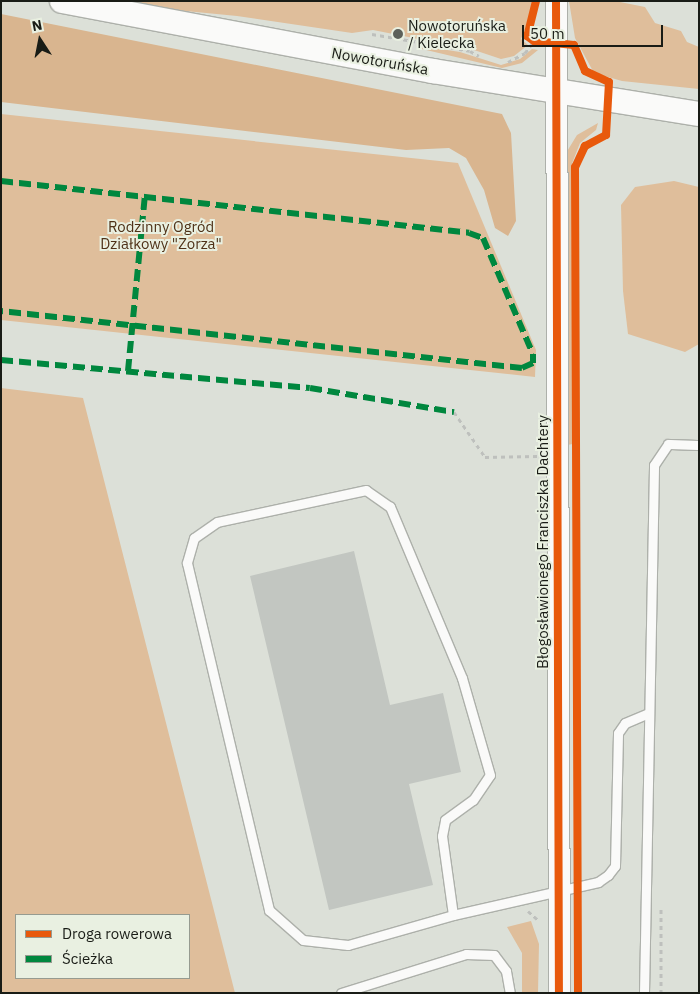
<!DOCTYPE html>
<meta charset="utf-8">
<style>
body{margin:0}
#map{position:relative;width:700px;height:994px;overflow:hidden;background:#dce0d8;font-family:"IBM Plex Sans",sans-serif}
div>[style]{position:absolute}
.green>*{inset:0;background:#dfbe9b}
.forest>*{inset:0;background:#d9b58f}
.building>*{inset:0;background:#c2c6c1}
.path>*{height:3px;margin-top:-1.5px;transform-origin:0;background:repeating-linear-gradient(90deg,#bec0bd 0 4px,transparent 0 8px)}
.roads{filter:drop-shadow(1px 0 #adb0aa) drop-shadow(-1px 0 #adb0aa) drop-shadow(0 1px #adb0aa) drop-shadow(0 -1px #adb0aa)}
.service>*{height:9px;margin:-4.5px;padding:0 4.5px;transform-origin:4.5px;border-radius:4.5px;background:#fafaf9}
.tertiary>*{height:21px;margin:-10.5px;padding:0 10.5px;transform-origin:10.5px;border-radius:10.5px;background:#fafaf9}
.secondary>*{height:24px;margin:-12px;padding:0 12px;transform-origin:12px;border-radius:12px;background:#fafaf9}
.quiet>*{height:6px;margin-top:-3px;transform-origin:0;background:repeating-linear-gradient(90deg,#00873e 0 12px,transparent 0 18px)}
.cycleway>*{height:8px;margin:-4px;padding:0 4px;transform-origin:4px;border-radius:4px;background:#e8590c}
.dots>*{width:14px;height:14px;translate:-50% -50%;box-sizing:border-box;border:2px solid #e9f0e1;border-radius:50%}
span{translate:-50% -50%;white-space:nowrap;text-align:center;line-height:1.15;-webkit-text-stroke:4px #e9f0e1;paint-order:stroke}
.poi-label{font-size:15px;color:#191c16}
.left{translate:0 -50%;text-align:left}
.street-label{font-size:15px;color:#191c16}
.park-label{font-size:15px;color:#4f3218}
.frame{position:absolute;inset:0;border:2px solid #191c16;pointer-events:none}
.legend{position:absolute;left:15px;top:914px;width:175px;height:65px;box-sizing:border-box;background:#e9f0e1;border:1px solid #969b90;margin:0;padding:6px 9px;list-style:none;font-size:15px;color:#191c16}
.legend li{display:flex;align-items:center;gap:10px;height:25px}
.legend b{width:25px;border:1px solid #969b90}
.north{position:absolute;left:15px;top:15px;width:50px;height:50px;-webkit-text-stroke:4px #e9f0e1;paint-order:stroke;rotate:349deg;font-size:14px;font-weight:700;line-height:20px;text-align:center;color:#191c16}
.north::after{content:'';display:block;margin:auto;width:18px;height:22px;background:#191c16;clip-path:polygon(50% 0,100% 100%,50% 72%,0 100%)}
.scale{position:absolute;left:522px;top:25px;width:141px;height:22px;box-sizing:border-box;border:2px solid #191c16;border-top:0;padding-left:6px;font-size:15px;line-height:18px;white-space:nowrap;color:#191c16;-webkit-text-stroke:4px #e9f0e1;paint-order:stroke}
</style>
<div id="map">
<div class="green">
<div style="clip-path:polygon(83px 1px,532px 1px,531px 15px,521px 39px,528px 45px,514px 56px,501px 59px,474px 50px,373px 30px,352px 33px,237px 16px)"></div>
<div style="clip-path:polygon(569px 1px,615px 1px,645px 7px,655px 23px,681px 31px,687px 42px,699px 47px,699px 89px,622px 81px,594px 73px,575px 38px)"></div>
<div style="clip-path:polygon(422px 46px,460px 52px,501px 65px,520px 59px,532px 49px,538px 50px,522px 63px,502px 68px,422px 49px)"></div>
<div style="clip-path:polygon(1px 114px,458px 163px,536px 350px,535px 377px,1px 320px)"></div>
<div style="clip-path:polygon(598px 123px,596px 130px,580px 143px,571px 166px,573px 444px,567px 445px,566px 153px,577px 135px)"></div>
<div style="clip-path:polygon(674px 181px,699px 187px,699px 344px,685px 352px,628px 334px,623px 291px,621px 205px,635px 187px)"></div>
<div style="clip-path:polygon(evenodd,1px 388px,83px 398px,235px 993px,1px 993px,1px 388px,16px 915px,189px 915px,189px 978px,16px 978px,16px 915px)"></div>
<div style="clip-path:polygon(531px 921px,539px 944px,538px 993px,522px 993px,522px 953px,507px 927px)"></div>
</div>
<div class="forest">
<div style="clip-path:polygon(1px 14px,502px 114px,511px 133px,516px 221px,508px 236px,495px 228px,484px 190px,466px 158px,449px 148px,406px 150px,1px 102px)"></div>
</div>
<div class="building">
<div style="clip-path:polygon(354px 551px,390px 705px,443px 693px,461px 772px,409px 784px,433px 885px,329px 910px,250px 576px)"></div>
</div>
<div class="path">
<div style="left:372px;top:34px;width:99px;rotate:9.8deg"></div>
<div style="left:470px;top:51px;width:10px;rotate:29deg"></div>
<div style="left:508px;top:62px;width:19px;rotate:-28deg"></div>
<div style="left:525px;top:53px;width:15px;rotate:-53deg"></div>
<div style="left:454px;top:412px;width:55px;rotate:55.4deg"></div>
<div style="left:485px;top:457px;width:53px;rotate:-1.1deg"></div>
<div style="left:528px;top:911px;width:13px;rotate:42deg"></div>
<div style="left:661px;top:993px;width:87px;rotate:-90deg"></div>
</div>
<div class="roads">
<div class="service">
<div style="left:453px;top:915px;width:80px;rotate:-97.9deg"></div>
<div style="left:442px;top:836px;width:16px;rotate:-79deg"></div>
<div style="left:445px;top:820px;width:34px;rotate:-36deg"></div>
<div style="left:473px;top:800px;width:30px;rotate:-56deg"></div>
<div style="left:490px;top:775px;width:101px;rotate:-106.1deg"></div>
<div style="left:462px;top:678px;width:186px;rotate:-112.8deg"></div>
<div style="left:390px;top:507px;width:29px;rotate:-145deg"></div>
<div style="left:366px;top:490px;width:152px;rotate:167.9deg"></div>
<div style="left:217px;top:522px;width:28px;rotate:145deg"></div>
<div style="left:194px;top:538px;width:26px;rotate:106deg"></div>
<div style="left:187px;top:563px;width:357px;rotate:76.7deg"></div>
<div style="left:269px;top:910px;width:45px;rotate:41.4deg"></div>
<div style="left:303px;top:940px;width:45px;rotate:6.3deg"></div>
<div style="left:348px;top:945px;width:109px;rotate:-15.9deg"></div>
<div style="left:453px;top:915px;width:149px;rotate:-12.8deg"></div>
<div style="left:598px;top:882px;width:12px;rotate:-35deg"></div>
<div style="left:608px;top:875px;width:11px;rotate:-52deg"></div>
<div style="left:615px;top:866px;width:133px;rotate:-88.7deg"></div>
<div style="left:618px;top:733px;width:12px;rotate:-55deg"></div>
<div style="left:625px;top:723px;width:26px;rotate:-23deg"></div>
<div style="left:341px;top:993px;width:131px;rotate:-17.3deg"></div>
<div style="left:466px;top:954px;width:28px;rotate:2deg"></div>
<div style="left:494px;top:955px;width:20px;rotate:53deg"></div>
<div style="left:506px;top:971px;width:22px;rotate:80deg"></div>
<div style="left:644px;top:993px;width:528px;rotate:-88.91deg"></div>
<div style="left:654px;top:465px;width:25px;rotate:-56deg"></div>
<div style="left:668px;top:444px;width:31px;rotate:2deg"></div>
</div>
<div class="tertiary">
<div style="left:556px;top:1px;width:992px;rotate:89.83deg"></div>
</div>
<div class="secondary">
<div style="left:62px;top:1px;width:378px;rotate:10.7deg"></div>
<div style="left:433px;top:71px;width:269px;rotate:9.2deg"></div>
</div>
</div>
<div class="quiet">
<div style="left:1px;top:181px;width:471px;rotate:6.3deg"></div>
<div style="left:469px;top:233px;width:15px;rotate:20deg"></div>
<div style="left:483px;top:238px;width:126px;rotate:66.7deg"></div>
<div style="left:533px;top:354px;width:9px;rotate:90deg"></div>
<div style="left:533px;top:363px;width:12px;rotate:156deg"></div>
<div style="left:522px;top:368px;width:524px;rotate:-173.76deg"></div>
<div style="left:1px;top:360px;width:310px;rotate:5.2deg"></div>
<div style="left:310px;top:388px;width:146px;rotate:9.5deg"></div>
<div style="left:128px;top:371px;width:176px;rotate:-84.5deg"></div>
</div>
<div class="cycleway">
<div style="left:536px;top:1px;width:36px;rotate:104deg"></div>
<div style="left:527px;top:36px;width:9px;rotate:36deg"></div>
<div style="left:534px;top:41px;width:40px;rotate:5.7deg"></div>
<div style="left:574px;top:45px;width:28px;rotate:67deg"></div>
<div style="left:585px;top:71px;width:26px;rotate:25deg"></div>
<div style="left:609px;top:82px;width:53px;rotate:93.2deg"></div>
<div style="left:606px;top:135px;width:24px;rotate:152deg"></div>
<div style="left:585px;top:146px;width:23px;rotate:115deg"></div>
<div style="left:575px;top:167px;width:826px;rotate:89.79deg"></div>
<div style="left:556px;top:1px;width:992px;rotate:89.83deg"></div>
</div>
<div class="dots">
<div style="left:398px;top:34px;background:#5d615a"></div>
</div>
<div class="poi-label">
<span class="left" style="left:408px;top:34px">Nowotoruńska<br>/ Kielecka</span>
</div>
<div class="street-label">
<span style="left:380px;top:61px;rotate:10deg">Nowotoruńska</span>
<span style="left:543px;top:542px;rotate:-90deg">Błogosławionego Franciszka Dachtery</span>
</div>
<div class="park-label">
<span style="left:161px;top:235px">Rodzinny Ogród<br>Działkowy "Zorza"</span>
</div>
<div class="frame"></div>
<ul class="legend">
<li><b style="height:6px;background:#e8590c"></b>Droga rowerowa</li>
<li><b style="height:6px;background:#00873e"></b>Ścieżka</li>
</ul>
<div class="north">N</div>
<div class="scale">50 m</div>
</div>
